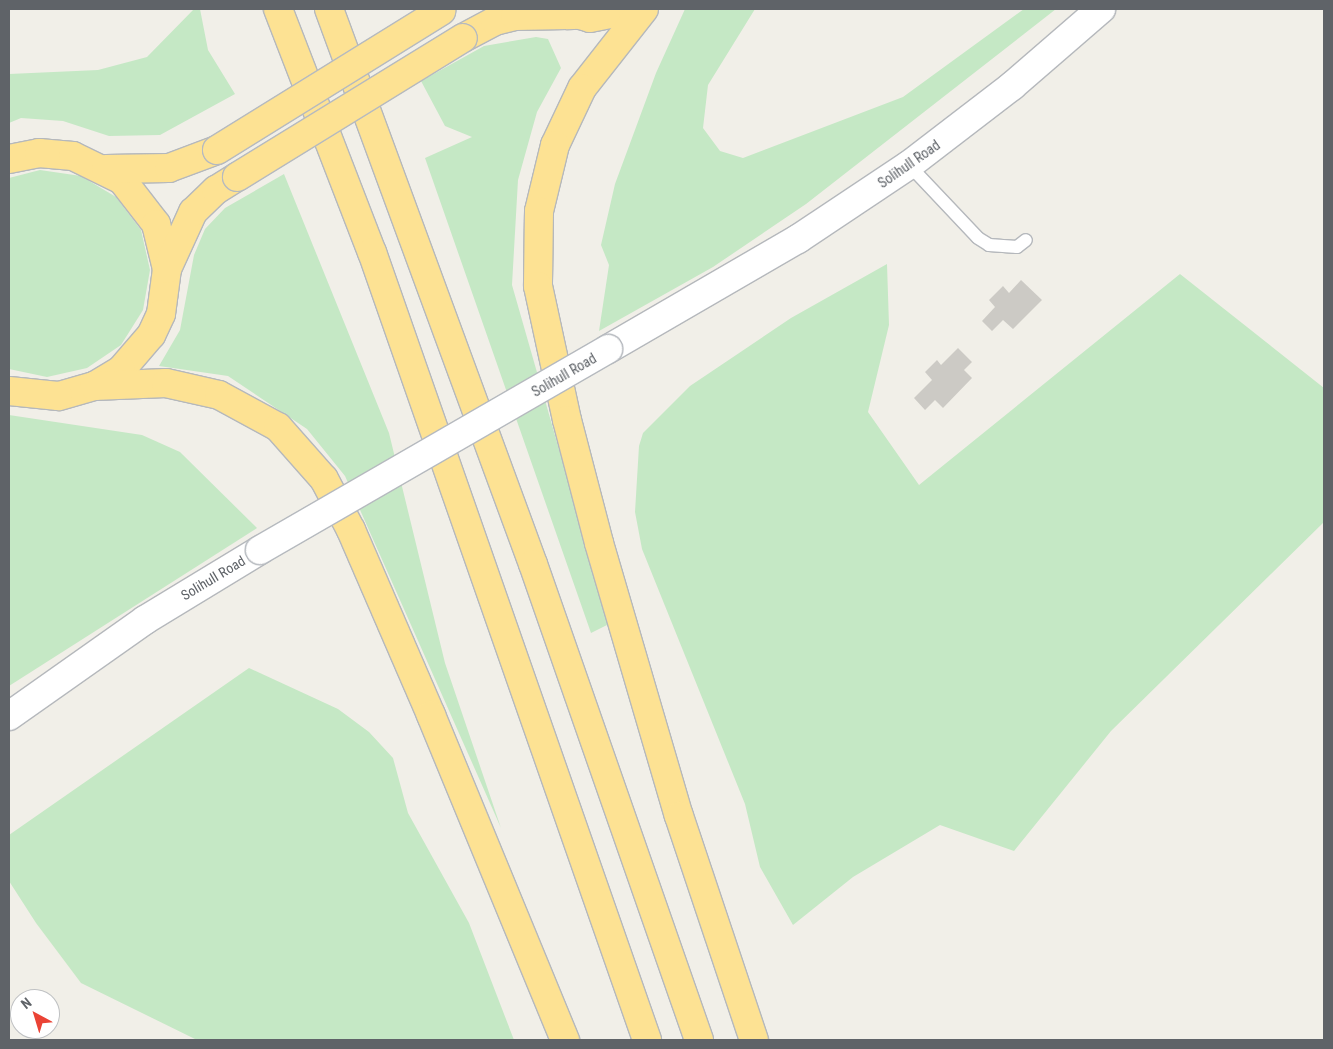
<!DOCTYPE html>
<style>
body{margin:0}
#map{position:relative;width:1333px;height:1049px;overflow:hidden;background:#f1efe8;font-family:"Roboto Condensed",sans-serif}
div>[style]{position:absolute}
.green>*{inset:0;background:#c5e8c5}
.building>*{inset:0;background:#cccac5}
.roads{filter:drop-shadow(1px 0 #b5b8bc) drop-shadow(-1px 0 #b5b8bc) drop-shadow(0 1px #b5b8bc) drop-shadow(0 -1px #b5b8bc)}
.lane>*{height:12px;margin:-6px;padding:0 6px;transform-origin:6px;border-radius:6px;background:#fff}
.secondary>*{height:28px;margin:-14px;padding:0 14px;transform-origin:14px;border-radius:14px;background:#fff}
.highway>*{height:28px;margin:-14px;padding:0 14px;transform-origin:14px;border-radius:14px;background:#fde293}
.bridges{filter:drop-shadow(1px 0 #b6babf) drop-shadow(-1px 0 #b6babf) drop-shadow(0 1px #b6babf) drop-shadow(0 -1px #b6babf)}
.secondary-bridge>*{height:28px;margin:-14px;padding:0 14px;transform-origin:14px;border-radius:14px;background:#fff}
.highway-bridge>*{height:28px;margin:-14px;padding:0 14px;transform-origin:14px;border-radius:14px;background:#fde293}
span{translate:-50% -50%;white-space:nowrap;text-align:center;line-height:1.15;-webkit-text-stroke:4px #fff;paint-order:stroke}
.street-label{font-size:14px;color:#5f6368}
.frame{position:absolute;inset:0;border:10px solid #5f6368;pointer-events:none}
.north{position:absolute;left:10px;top:989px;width:50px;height:50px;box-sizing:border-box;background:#fff;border:1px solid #bfc1c3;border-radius:50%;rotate:321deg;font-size:14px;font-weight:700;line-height:20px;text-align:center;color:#5f6368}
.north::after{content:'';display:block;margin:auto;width:18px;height:22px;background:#ea4335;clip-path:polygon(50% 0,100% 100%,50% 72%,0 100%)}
</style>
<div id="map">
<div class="green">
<div style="clip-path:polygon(194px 9px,200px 9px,208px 50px,235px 94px,160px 135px,109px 136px,63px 121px,21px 118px,9px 123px,9px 74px,98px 70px,147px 57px)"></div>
<div style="clip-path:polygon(685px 9px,755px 9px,708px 85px,703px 128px,720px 151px,743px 158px,903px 97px,1024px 9px,1056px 9px,806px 204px,713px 267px,599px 331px,609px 265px,601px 245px,615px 184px,656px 73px)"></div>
<div style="clip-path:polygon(536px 37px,548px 39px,561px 68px,537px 112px,518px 180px,512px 285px,609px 624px,591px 633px,425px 158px,472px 137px,445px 126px,421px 81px,484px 46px)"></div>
<div style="clip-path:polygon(40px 170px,81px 176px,116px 197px,141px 230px,150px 270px,143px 310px,121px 345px,87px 368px,47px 377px,9px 369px,9px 178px)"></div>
<div style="clip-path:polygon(284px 174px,389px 433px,445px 663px,501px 828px,345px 476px,307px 429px,228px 376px,159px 366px,180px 330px,194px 255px,205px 229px,225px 208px)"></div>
<div style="clip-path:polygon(887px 264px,889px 325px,868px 412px,919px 485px,1180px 274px,1324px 388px,1324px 522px,1111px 731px,1014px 851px,940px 825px,853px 877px,793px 925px,760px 867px,745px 804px,642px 549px,635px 512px,639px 446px,643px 433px,690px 386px,791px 318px)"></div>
<div style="clip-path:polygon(9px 415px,142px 435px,180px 452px,257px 528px,9px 686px)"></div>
<div style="clip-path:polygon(249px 668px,338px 709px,369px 732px,393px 758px,408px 813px,469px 923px,514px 1040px,197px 1040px,81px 983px,36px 923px,9px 881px,9px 835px)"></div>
</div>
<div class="building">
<div style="clip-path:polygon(1021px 280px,1042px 300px,1013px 329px,1003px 320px,992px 331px,982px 321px,995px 307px,989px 300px,1003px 286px,1009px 293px)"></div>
<div style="clip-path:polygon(958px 348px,972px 362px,964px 370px,972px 378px,943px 408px,935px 400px,925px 410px,914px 398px,932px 380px,925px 372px,937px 360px,941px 365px)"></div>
</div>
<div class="roads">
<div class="lane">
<div style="left:909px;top:165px;width:100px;rotate:46.6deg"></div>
<div style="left:978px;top:238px;width:13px;rotate:32deg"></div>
<div style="left:989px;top:245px;width:28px;rotate:4deg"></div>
<div style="left:1017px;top:247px;width:11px;rotate:-38deg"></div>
</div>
<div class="secondary">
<div style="left:608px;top:349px;width:220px;rotate:-30.1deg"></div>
<div style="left:798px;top:239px;width:133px;rotate:-33.7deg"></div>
<div style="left:909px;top:165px;width:130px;rotate:-37.5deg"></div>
<div style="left:1012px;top:86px;width:118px;rotate:-40.9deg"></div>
<div style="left:9px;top:716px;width:166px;rotate:-35.2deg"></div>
<div style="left:145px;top:620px;width:135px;rotate:-31.3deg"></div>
</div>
<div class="highway">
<div style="left:278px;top:9px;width:261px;rotate:68.9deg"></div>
<div style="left:372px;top:252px;width:835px;rotate:70.76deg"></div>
<div style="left:329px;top:9px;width:591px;rotate:69.82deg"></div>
<div style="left:533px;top:564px;width:504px;rotate:70.77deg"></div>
<div style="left:559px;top:9px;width:32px;rotate:16deg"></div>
<div style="left:590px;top:18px;width:46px;rotate:-11.3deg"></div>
<div style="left:644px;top:9px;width:100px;rotate:128.1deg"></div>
<div style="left:582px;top:88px;width:63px;rotate:115.3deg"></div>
<div style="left:555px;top:145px;width:68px;rotate:103.6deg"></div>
<div style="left:539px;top:211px;width:75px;rotate:90.8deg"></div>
<div style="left:538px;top:286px;width:137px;rotate:77.8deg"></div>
<div style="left:567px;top:420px;width:127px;rotate:75.4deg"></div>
<div style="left:599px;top:543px;width:284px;rotate:73.7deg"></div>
<div style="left:679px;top:816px;width:236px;rotate:71.5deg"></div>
<div style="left:463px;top:38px;width:36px;rotate:-28deg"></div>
<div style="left:495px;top:21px;width:21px;rotate:-14deg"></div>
<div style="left:515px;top:16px;width:59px;rotate:-1deg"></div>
<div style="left:9px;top:159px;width:31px;rotate:-11deg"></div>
<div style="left:39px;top:153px;width:34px;rotate:5deg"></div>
<div style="left:73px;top:156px;width:55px;rotate:26.1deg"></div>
<div style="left:122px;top:180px;width:56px;rotate:52.3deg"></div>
<div style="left:156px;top:224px;width:46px;rotate:76.3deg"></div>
<div style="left:167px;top:269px;width:45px;rotate:97.6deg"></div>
<div style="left:161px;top:314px;width:23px;rotate:115deg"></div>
<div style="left:151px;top:335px;width:46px;rotate:130.6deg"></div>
<div style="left:121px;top:370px;width:31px;rotate:149deg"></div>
<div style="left:94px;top:386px;width:37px;rotate:164deg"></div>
<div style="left:58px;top:396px;width:49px;rotate:-174.2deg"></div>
<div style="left:106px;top:169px;width:63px;rotate:-0.9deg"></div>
<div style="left:169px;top:168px;width:51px;rotate:-20.6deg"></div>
<div style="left:167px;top:269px;width:63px;rotate:-65.5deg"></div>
<div style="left:193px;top:212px;width:32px;rotate:-44deg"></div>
<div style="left:216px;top:190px;width:25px;rotate:-32deg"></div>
<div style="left:94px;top:386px;width:72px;rotate:-2.4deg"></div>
<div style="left:166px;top:383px;width:54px;rotate:12.8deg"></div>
<div style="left:219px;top:395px;width:67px;rotate:28.5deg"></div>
<div style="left:278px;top:427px;width:69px;rotate:48.5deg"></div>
<div style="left:324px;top:479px;width:58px;rotate:62.1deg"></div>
<div style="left:351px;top:530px;width:202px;rotate:66.6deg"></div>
<div style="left:431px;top:715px;width:352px;rotate:67.6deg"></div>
</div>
</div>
<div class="bridges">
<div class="secondary-bridge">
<div style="left:260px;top:550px;width:402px;rotate:-30deg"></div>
</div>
<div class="highway-bridge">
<div style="left:217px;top:150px;width:264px;rotate:-31.8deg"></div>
<div style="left:237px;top:177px;width:265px;rotate:-31.6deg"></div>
</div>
</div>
<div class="street-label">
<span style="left:909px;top:164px;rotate:-35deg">Solihull Road</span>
<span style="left:564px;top:375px;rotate:-30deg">Solihull Road</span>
<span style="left:213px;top:578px;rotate:-31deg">Solihull Road</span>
</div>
<div class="frame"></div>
<div class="north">N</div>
</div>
